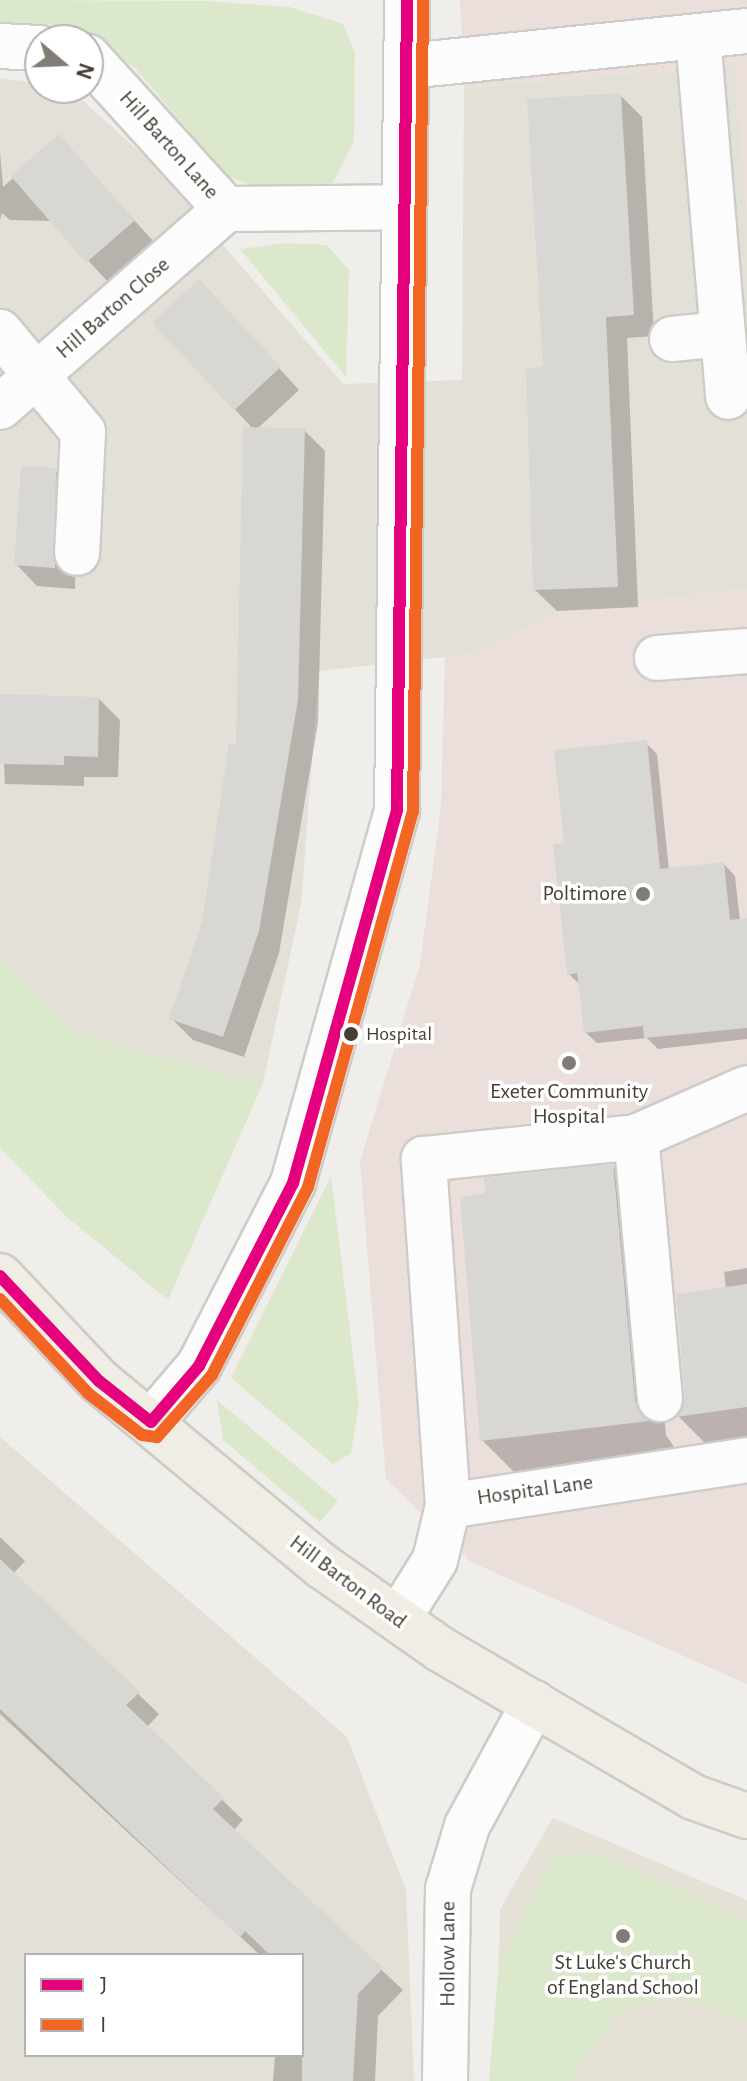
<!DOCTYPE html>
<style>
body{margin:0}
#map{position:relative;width:747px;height:2081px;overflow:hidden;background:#efeeea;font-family:"Alegreya Sans",sans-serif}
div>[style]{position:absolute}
.residential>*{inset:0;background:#e3e0d8}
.education>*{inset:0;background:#e5e1d6}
.medical>*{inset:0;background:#eadfdb}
.green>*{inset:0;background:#dce8cc}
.shadow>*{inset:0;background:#0003}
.building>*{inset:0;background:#d9d7d3;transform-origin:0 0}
.roads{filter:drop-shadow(2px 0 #cdccc8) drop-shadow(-2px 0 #cdccc8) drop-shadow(0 2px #cdccc8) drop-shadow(0 -2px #cdccc8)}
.minor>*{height:44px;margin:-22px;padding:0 22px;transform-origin:22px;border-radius:22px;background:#fdfcfc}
.major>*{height:44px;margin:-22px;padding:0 22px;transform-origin:22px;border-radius:22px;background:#f0ede4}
.bus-1>*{height:12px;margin:-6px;padding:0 6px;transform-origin:6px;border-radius:6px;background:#e5007d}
.bus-2>*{height:12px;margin:-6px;padding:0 6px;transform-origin:6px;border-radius:6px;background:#f26522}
.dots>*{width:22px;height:22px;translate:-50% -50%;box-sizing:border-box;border:4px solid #fff;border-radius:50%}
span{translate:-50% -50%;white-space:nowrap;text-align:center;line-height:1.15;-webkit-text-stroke:7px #fff;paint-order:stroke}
.bus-label{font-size:20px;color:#454037}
.left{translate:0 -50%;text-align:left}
.street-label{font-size:22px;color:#454037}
.poi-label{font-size:22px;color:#454037}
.right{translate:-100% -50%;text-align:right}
.legend{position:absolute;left:24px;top:1953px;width:280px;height:104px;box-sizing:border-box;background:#fff;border:2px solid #b5b3af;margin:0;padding:10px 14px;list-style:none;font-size:24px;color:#454037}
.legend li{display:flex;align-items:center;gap:16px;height:40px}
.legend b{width:40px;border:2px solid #b5b3af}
.north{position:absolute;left:24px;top:24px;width:80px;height:80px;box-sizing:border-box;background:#fff;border:2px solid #b5b3af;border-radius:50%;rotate:109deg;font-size:22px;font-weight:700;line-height:32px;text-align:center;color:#454037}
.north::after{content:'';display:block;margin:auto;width:28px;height:36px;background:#807d76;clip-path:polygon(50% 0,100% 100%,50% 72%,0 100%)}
</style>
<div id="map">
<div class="residential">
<div style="clip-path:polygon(734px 65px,747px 211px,747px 588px,556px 612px,471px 654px,319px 671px,301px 904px,263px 1083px,75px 1034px,0 958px,0 78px,69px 88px,155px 166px,343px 384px,462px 380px,464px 88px)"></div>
<div style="clip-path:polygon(evenodd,0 1437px,347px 1737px,406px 1890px,414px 2081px,0 2081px,0 1437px,26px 1955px,302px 1955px,302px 2055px,26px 2055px,26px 1955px)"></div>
</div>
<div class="education">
<div style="clip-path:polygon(553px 1818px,747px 1900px,747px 2081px,496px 2081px,500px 1909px)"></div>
</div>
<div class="medical">
<div style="clip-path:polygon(460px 0,747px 0,747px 211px,734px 65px,464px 88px)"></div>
<div style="clip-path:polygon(747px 588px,747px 1684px,471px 1562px,386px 1479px,360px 1162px,420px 964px,441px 806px,445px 656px,471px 654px,556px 612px)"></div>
</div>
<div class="green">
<div style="clip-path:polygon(0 0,204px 1px,290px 7px,343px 24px,355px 53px,354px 141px,331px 186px,264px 191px,226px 175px,135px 68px,95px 38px,49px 24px,0 23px)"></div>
<div style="clip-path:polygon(287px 243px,327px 245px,349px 270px,346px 377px,240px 249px)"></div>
<div style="clip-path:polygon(0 958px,75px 1034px,263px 1083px,168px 1300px,68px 1218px,0 1148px)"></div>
<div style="clip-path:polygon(331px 1176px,359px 1405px,351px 1453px,333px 1464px,231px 1378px)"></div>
<div style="clip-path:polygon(217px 1400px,338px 1501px,320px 1522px,223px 1440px)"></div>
<div style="clip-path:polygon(598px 1853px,747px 1920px,747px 2021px,672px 1996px,618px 2013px,571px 2081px,489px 2081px,499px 1964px,554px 1855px)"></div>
</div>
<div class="shadow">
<div style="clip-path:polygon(621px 96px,642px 117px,654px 336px,627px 338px,638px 607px,557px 611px,535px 590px,545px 369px)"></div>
<div style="clip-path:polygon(59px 137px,154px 242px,108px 282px,52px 221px,10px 220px,2px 213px,0 220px,0 151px,3px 187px)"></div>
<div style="clip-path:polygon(220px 303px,299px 390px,256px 430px,304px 430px,325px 451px,318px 723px,279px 953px,244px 1057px,193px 1040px,171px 1018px,204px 922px,238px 746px,254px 430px,155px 323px)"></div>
<div style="clip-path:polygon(55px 470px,77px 492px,75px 589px,37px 586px,16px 564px)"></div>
<div style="clip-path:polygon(0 696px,99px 699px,120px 720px,118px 777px,84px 777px,84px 786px,5px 784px)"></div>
<div style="clip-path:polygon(646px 743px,657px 754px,669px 870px,724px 864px,735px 876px,740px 921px,747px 920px,747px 1039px,658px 1049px,647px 1038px,597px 1043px,585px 1032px,580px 985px,569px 974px,566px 845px)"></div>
<div style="clip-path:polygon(613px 1167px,645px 1198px,666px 1435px,678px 1453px,514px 1472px,482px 1440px)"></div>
<div style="clip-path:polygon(747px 1268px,747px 1439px,706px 1444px,679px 1417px,726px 1289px,724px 1272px)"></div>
<div style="clip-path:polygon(0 1537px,25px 1561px,13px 1574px,159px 1714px,147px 1727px,243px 1820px,233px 1831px,403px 1990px,378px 2016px,375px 2081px,273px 2081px,275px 2055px,302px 2055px,302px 1955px,260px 1955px,0 1714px)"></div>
</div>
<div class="building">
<div style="clip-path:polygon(621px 93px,634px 315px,606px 317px,618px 587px,533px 590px,526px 368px,543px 367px,527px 99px)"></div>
<div style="left:59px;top:134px;width:115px;height:64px;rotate:49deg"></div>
<div style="left:199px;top:279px;width:120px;height:64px;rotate:47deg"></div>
<div style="clip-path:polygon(243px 427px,305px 428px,298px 700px,259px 931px,223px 1037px,169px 1019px,202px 922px,229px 743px,236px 744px)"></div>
<div style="clip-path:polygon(21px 466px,56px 468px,55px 568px,14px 565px)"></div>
<div style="clip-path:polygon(0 694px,99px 697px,98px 757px,64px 756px,64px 765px,0 764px)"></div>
<div style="clip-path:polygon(647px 740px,660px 869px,724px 862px,730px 920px,747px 918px,747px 1028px,644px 1038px,643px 1026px,584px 1033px,577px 973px,567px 975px,553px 844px,564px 843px,554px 750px)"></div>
<div style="clip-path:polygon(613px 1164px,635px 1401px,649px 1421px,480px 1441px,460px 1197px,485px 1193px,484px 1178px)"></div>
<div style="clip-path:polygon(747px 1284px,747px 1407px,676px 1417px,685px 1397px,676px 1294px)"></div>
<div style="clip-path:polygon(0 1559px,140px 1692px,126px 1705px,224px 1798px,213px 1809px,383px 1968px,358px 1994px,353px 2081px,302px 2081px,302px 1955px,270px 1955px,245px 1931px,240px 1937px,0 1709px)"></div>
</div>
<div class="roads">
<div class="minor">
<div style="left:698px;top:37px;width:361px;rotate:85.2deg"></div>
<div style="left:0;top:46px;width:40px;rotate:2.9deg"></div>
<div style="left:88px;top:57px;width:205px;rotate:47.8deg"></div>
<div style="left:226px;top:209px;width:178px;rotate:-0.6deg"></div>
<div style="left:408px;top:66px;width:341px;rotate:-5.9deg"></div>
<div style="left:0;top:332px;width:130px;rotate:50.3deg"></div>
<div style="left:83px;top:432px;width:121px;rotate:92.8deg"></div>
<div style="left:672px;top:339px;width:49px;rotate:-5.8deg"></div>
<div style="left:0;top:407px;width:300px;rotate:-41.2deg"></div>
<div style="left:657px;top:658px;width:90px;rotate:-4.4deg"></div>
<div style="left:660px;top:1399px;width:263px;rotate:-95.2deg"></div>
<div style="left:636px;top:1137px;width:121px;rotate:-23.8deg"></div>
<div style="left:151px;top:1422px;width:74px;rotate:-49.4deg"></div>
<div style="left:199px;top:1366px;width:206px;rotate:-62.8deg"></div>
<div style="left:293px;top:1183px;width:387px;rotate:-74.4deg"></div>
<div style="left:397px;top:810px;width:810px;rotate:-89.29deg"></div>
<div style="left:448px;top:1506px;width:348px;rotate:-94deg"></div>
<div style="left:424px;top:1159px;width:213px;rotate:-5.9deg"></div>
<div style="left:398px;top:1619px;width:70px;rotate:-57.9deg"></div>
<div style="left:435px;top:1560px;width:56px;rotate:-76.5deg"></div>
<div style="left:448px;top:1506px;width:303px;rotate:-8.7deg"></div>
<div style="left:445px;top:2081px;width:192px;rotate:-89.1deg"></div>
<div style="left:448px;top:1889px;width:66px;rotate:-73.2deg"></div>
<div style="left:467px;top:1826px;width:140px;rotate:-61.4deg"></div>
</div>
<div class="major">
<div style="left:0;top:1276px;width:144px;rotate:46.7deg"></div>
<div style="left:99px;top:1381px;width:290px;rotate:39.7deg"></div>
<div style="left:322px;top:1566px;width:144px;rotate:35.1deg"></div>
<div style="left:440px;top:1649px;width:293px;rotate:30.3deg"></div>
<div style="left:693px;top:1797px;width:57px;rotate:19.4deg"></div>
</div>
</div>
<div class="bus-1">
<div style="left:0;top:1276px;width:144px;rotate:46.7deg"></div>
<div style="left:99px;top:1381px;width:66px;rotate:38.3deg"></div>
<div style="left:151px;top:1422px;width:74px;rotate:-49.4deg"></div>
<div style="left:199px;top:1366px;width:206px;rotate:-62.8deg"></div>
<div style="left:293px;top:1183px;width:387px;rotate:-74.4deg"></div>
<div style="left:397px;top:810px;width:810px;rotate:-89.29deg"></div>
</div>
<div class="bus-2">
<div style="left:0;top:1299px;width:130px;rotate:46.9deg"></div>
<div style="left:89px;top:1394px;width:67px;rotate:37.7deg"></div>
<div style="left:142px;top:1435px;width:15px;rotate:8deg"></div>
<div style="left:157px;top:1437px;width:83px;rotate:-48.4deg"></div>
<div style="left:212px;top:1375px;width:211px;rotate:-62.9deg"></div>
<div style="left:308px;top:1187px;width:389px;rotate:-74.4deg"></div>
<div style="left:413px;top:812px;width:812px;rotate:-89.29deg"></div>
</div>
<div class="dots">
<div style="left:643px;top:894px;background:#807d76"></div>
<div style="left:351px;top:1034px;background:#454037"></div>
<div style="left:569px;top:1063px;background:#807d76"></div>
<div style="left:623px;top:1936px;background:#807d76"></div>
</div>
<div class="bus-label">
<span class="left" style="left:366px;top:1034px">Hospital</span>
</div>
<div class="street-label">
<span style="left:169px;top:145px;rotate:48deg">Hill Barton Lane</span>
<span style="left:113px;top:308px;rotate:-41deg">Hill Barton Close</span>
<span style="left:535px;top:1490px;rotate:-8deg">Hospital Lane</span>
<span style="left:348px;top:1582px;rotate:37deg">Hill Barton Road</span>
<span style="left:448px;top:1954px;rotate:-90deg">Hollow Lane</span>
</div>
<div class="poi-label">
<span class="right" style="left:627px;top:894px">Poltimore</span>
<span style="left:569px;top:1104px">Exeter Community<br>Hospital</span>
<span style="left:623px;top:1975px">St Luke's Church<br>of England School</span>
</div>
<ul class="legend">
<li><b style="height:10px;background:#e5007d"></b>J</li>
<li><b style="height:10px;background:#f26522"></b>I</li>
</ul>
<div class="north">N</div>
</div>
